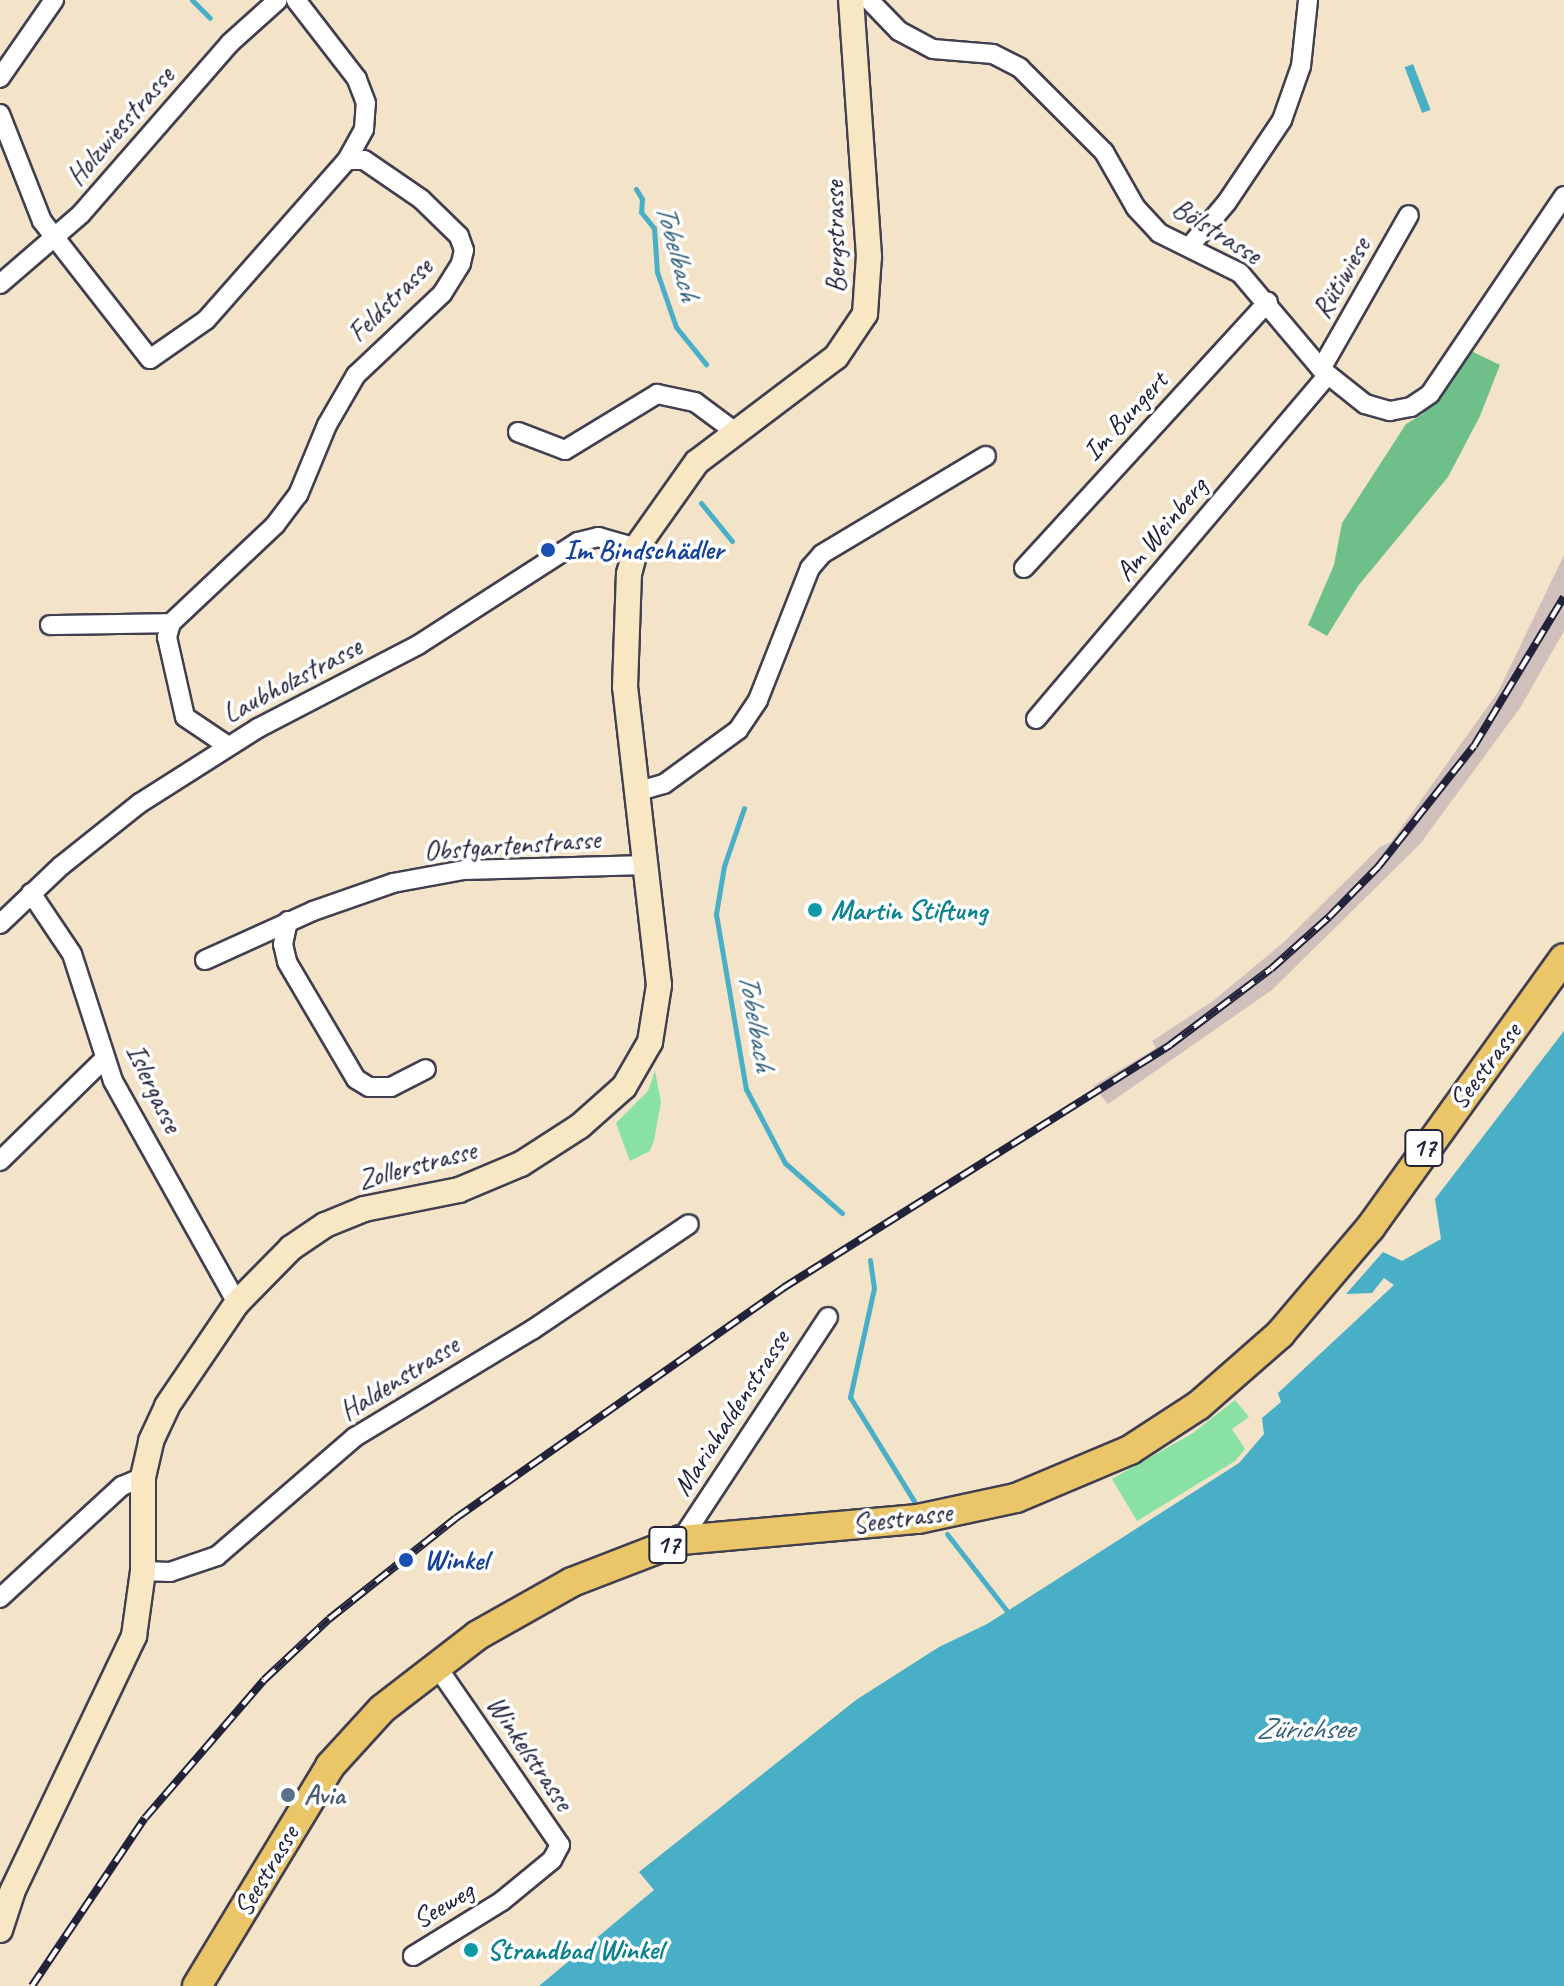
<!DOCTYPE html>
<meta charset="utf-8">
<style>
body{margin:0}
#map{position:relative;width:1564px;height:1986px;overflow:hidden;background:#f3e3c9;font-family:Caveat,sans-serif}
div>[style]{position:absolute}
.industrial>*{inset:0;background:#d0c0bc}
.green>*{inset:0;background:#8ae1a4}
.forest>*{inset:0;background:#6fbf8a}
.water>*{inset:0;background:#48afc7;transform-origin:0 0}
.stream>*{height:5px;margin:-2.5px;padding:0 2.5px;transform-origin:2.5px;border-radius:2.5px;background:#48afc7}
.roads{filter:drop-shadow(2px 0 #413f50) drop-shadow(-2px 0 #413f50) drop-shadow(0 2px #413f50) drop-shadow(0 -2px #413f50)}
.street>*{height:18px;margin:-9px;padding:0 9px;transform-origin:9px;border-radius:9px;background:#fff}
.secondary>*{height:24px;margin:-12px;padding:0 12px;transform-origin:12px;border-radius:12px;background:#f7e8c3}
.primary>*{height:28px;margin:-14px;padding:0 14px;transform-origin:14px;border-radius:14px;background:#eac669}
.rail>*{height:8px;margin-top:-4px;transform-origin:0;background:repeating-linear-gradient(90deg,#fff 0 15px,#22223b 0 30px);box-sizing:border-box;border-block:2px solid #22223b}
.dots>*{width:22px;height:22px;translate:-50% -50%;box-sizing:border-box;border:4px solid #fff;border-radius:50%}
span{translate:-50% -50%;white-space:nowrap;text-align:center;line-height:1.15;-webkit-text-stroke:7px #fff;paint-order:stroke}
.shield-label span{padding:2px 6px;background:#fff;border:2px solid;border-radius:6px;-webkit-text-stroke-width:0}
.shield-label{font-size:26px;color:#22223b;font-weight:700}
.street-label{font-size:28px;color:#22223b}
.transit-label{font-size:28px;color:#164399;font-weight:700}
.left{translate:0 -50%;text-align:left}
.culture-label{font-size:28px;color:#0d838f;font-weight:700}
.service-label{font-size:28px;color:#4e5e75;font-weight:700}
.water-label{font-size:30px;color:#33617a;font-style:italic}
</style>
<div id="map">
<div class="industrial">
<div style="clip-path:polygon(1564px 555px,1564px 631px,1520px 708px,1420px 844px,1272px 990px,1108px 1104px,1093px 1086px,1156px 1048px,1152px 1041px,1213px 1001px,1284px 942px,1380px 847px,1391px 842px,1498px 692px)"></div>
</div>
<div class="green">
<div style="clip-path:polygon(655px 1071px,661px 1102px,654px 1140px,650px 1151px,630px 1161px,616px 1123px,648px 1091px)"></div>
<div style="clip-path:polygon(1235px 1400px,1249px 1417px,1232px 1429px,1245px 1449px,1235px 1461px,1137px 1521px,1112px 1479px,1193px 1433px)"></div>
</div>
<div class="forest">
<div style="clip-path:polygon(1467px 349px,1500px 365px,1480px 416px,1448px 477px,1358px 586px,1327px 636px,1308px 625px,1334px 565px,1342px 523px,1406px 424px,1423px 414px)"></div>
</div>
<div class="water">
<div style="left:1413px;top:64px;width:49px;height:9px;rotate:69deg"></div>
<div style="clip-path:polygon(1564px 1031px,1564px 1986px,539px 1986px,654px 1890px,639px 1872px,856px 1700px,939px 1647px,987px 1624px,1239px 1463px,1264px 1434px,1262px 1418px,1281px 1402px,1278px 1393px,1394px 1285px,1384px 1278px,1372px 1293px,1346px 1294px,1383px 1252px,1402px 1261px,1441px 1239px,1435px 1199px)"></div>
</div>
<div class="stream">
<div style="left:192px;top:0;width:25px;rotate:45deg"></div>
<div style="left:636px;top:189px;width:12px;rotate:59deg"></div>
<div style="left:642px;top:199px;width:13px;rotate:94deg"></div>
<div style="left:641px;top:212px;width:21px;rotate:51deg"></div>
<div style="left:654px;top:228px;width:44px;rotate:86.1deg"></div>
<div style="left:657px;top:272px;width:58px;rotate:70.9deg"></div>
<div style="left:676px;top:327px;width:48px;rotate:51deg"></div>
<div style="left:701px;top:503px;width:49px;rotate:50.8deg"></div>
<div style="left:744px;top:808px;width:61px;rotate:109deg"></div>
<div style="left:724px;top:866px;width:49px;rotate:99.5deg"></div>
<div style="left:716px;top:914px;width:178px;rotate:80.3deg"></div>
<div style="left:746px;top:1089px;width:84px;rotate:62.2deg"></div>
<div style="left:785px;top:1163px;width:76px;rotate:41.3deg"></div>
<div style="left:870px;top:1260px;width:28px;rotate:82deg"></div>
<div style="left:874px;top:1288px;width:112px;rotate:102.4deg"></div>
<div style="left:850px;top:1397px;width:122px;rotate:58.4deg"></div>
<div style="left:947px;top:1534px;width:98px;rotate:52.1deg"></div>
</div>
<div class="roads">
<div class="street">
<div style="left:869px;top:0;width:43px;rotate:45.9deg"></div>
<div style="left:899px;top:31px;width:38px;rotate:28deg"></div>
<div style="left:933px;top:49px;width:60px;rotate:4.8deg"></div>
<div style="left:993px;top:54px;width:30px;rotate:27deg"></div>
<div style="left:1020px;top:68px;width:119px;rotate:45deg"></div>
<div style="left:1104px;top:152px;width:64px;rotate:60.3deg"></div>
<div style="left:1136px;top:208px;width:34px;rotate:47deg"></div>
<div style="left:1159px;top:233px;width:90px;rotate:26.3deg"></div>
<div style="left:1240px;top:273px;width:126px;rotate:49.8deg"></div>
<div style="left:1321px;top:369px;width:56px;rotate:38.5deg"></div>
<div style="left:1365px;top:404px;width:26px;rotate:16deg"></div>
<div style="left:1390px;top:411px;width:21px;rotate:-11deg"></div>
<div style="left:1411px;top:407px;width:23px;rotate:-34deg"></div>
<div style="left:1430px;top:394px;width:239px;rotate:-55.9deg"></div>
<div style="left:0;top:78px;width:95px;rotate:-55.3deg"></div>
<div style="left:0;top:114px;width:115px;rotate:68.6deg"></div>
<div style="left:42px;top:221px;width:175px;rotate:52deg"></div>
<div style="left:150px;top:359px;width:68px;rotate:-34.9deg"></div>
<div style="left:206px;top:320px;width:213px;rotate:-48.6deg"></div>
<div style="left:347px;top:160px;width:35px;rotate:-61deg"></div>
<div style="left:364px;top:129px;width:26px;rotate:-86deg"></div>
<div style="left:366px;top:103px;width:26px;rotate:-111deg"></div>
<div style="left:357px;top:79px;width:100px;rotate:-127.7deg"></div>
<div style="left:1190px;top:246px;width:57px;rotate:-49.9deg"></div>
<div style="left:1227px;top:202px;width:99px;rotate:-56.1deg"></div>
<div style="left:1282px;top:120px;width:57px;rotate:-70.6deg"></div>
<div style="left:1301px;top:66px;width:66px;rotate:-83.9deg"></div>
<div style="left:0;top:284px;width:107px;rotate:-40.8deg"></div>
<div style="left:81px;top:214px;width:227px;rotate:-48.9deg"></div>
<div style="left:230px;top:43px;width:64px;rotate:-41.9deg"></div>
<div style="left:1321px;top:369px;width:177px;rotate:-60.3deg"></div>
<div style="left:518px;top:432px;width:50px;rotate:21deg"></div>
<div style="left:565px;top:450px;width:108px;rotate:-31.3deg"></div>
<div style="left:657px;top:394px;width:39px;rotate:12deg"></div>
<div style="left:695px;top:402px;width:49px;rotate:36.6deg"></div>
<div style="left:1024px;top:568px;width:361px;rotate:-47.5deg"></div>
<div style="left:171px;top:623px;width:143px;rotate:-43.3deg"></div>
<div style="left:275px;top:525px;width:38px;rotate:-53deg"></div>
<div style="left:298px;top:495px;width:76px;rotate:-67.5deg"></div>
<div style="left:327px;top:425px;width:58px;rotate:-59.9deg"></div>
<div style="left:356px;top:375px;width:118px;rotate:-43.3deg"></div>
<div style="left:442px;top:294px;width:36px;rotate:-58deg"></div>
<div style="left:461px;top:263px;width:13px;rotate:-77deg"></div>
<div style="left:464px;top:250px;width:15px;rotate:-110deg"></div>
<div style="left:459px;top:236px;width:53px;rotate:-135.8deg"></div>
<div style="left:421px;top:199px;width:69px;rotate:-145.6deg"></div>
<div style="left:364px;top:160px;width:17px;rotate:180deg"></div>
<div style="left:171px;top:623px;width:15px;rotate:106deg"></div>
<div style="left:167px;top:637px;width:82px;rotate:77.3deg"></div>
<div style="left:185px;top:717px;width:52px;rotate:34deg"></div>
<div style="left:50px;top:625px;width:121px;rotate:-0.9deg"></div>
<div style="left:1036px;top:719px;width:451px;rotate:-49.7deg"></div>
<div style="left:639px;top:791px;width:26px;rotate:-16deg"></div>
<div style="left:664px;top:784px;width:92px;rotate:-36.1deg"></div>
<div style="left:738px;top:730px;width:36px;rotate:-56deg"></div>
<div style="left:758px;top:700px;width:142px;rotate:-68.5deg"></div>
<div style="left:810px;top:568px;width:18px;rotate:-49deg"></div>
<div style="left:822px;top:554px;width:191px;rotate:-30.9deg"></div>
<div style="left:31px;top:893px;width:73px;rotate:56.1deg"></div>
<div style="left:72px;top:954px;width:133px;rotate:72.1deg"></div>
<div style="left:113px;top:1081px;width:254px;rotate:60.8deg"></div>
<div style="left:288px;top:921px;width:24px;rotate:102deg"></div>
<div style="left:283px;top:944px;width:18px;rotate:77deg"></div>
<div style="left:287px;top:962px;width:136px;rotate:59.5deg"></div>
<div style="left:356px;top:1079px;width:15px;rotate:32deg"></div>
<div style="left:369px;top:1087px;width:22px"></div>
<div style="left:391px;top:1087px;width:39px;rotate:-27deg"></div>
<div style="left:0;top:924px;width:84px;rotate:-43.6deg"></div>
<div style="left:61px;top:866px;width:101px;rotate:-38.6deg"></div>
<div style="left:140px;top:803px;width:140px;rotate:-32.4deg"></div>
<div style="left:258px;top:728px;width:180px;rotate:-27.4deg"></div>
<div style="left:418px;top:645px;width:190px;rotate:-32.8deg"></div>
<div style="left:578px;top:542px;width:21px;rotate:-14deg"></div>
<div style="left:598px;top:537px;width:40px;rotate:16deg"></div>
<div style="left:205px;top:960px;width:119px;rotate:-24.4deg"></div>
<div style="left:313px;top:911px;width:85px;rotate:-19.3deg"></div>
<div style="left:393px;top:883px;width:72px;rotate:-10.4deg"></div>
<div style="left:464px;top:870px;width:183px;rotate:-1.6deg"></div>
<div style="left:0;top:1161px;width:147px;rotate:-44.4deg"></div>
<div style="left:681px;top:1540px;width:267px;rotate:-56.6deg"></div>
<div style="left:143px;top:1571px;width:27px;rotate:2deg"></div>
<div style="left:170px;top:1572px;width:50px;rotate:-18.8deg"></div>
<div style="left:217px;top:1556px;width:182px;rotate:-40.8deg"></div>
<div style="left:355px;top:1437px;width:207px;rotate:-31.2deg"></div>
<div style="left:532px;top:1330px;width:189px;rotate:-34deg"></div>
<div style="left:0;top:1598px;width:166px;rotate:-42.6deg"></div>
<div style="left:122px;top:1486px;width:23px;rotate:-23deg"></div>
<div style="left:413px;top:1956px;width:105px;rotate:-31.7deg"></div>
<div style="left:502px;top:1901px;width:65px;rotate:-39.4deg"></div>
<div style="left:552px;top:1860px;width:17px;rotate:-62deg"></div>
<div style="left:560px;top:1845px;width:220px;rotate:-124.6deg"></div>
</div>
<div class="secondary">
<div style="left:0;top:1930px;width:40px;rotate:-72deg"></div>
<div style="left:12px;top:1892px;width:284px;rotate:-64.5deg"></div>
<div style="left:134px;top:1636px;width:66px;rotate:-82.1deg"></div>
<div style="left:143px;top:1571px;width:94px;rotate:-90deg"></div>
<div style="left:143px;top:1477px;width:37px;rotate:-77deg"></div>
<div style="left:151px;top:1441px;width:38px;rotate:-65deg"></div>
<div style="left:167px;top:1406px;width:125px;rotate:-55.8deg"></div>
<div style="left:237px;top:1303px;width:77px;rotate:-45.5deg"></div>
<div style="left:291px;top:1248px;width:41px;rotate:-34.1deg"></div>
<div style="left:325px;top:1225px;width:42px;rotate:-22.3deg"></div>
<div style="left:364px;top:1209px;width:97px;rotate:-11.3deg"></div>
<div style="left:459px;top:1190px;width:67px;rotate:-22.8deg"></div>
<div style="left:521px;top:1164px;width:70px;rotate:-32.8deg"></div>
<div style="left:580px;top:1126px;width:59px;rotate:-41.6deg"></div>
<div style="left:624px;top:1087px;width:52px;rotate:-60deg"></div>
<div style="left:650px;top:1042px;width:58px;rotate:-81deg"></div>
<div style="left:659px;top:985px;width:300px;rotate:-96.5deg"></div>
<div style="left:625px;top:687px;width:113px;rotate:-88deg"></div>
<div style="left:629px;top:574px;width:27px;rotate:-75deg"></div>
<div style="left:636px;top:548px;width:105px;rotate:-54.7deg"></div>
<div style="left:697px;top:462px;width:174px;rotate:-37.1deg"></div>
<div style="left:836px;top:357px;width:52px;rotate:-56deg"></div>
<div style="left:865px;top:314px;width:58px;rotate:-86.1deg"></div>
<div style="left:869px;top:256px;width:257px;rotate:-94deg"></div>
</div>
<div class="primary">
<div style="left:197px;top:1986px;width:257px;rotate:-58.8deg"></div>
<div style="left:330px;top:1766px;width:77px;rotate:-47.6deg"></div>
<div style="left:382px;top:1709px;width:121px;rotate:-37.6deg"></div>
<div style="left:478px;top:1635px;width:108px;rotate:-29.4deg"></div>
<div style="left:572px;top:1582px;width:117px;rotate:-21.1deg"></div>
<div style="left:681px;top:1540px;width:238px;rotate:-5.1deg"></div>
<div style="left:918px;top:1519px;width:100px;rotate:-12.1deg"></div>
<div style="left:1016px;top:1498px;width:124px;rotate:-22.8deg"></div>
<div style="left:1130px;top:1450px;width:82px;rotate:-33.1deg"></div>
<div style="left:1199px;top:1405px;width:108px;rotate:-41.2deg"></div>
<div style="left:1280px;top:1334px;width:139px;rotate:-49.7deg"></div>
<div style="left:1370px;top:1228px;width:332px;rotate:-54.3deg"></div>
</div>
</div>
<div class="rail">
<div style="left:32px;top:1986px;width:202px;rotate:-56.1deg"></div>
<div style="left:145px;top:1818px;width:182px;rotate:-49.2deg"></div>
<div style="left:264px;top:1680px;width:89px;rotate:-43.2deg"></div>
<div style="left:329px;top:1619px;width:162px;rotate:-38.5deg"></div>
<div style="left:456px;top:1518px;width:400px;rotate:-35.1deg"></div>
<div style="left:783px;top:1288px;width:457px;rotate:-32.1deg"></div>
<div style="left:1170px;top:1045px;width:126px;rotate:-37deg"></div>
<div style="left:1271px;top:969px;width:78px;rotate:-41.9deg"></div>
<div style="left:1329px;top:917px;width:70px;rotate:-45.6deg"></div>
<div style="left:1378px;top:867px;width:154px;rotate:-51.6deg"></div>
<div style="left:1474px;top:746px;width:174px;rotate:-58.9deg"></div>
</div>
<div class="dots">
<div style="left:548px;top:550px;background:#1a4fb4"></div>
<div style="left:815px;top:910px;background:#0f9aa8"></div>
<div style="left:406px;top:1560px;background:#1a4fb4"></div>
<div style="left:288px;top:1795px;background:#5c6f8a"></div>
<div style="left:471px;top:1950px;background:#0f9aa8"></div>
</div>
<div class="shield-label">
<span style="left:1424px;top:1148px">17</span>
<span style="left:668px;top:1545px">17</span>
</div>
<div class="street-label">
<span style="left:120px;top:126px;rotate:-49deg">Holzwiesstrasse</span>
<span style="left:1217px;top:231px;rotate:32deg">Bölstrasse</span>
<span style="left:835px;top:237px;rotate:-91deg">Bergstrasse</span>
<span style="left:1341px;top:278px;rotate:-60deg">Rütiwiese</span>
<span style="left:390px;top:300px;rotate:-45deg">Feldstrasse</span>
<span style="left:1125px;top:416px;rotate:-47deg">Im Bungert</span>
<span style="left:1161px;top:529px;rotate:-50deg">Am Weinberg</span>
<span style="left:292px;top:680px;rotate:-28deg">Laubholzstrasse</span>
<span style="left:512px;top:845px;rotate:-4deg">Obstgartenstrasse</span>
<span style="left:1485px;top:1066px;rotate:-53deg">Seestrasse</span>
<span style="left:154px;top:1088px;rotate:64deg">Islergasse</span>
<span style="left:417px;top:1165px;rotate:-15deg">Zollerstrasse</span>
<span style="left:399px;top:1378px;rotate:-32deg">Haldenstrasse</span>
<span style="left:731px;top:1413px;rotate:-57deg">Mariahaldenstrasse</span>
<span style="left:902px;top:1518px;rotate:-7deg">Seestrasse</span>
<span style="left:530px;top:1753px;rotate:56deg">Winkelstrasse</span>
<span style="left:266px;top:1871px;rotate:-59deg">Seestrasse</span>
<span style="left:443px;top:1905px;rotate:-31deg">Seeweg</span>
</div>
<div class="transit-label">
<span class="left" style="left:564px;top:550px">Im Bindschädler</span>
<span class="left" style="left:424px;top:1560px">Winkel</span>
</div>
<div class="culture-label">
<span class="left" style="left:831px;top:910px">Martin Stiftung</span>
<span class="left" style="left:487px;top:1950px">Strandbad Winkel</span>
</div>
<div class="service-label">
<span class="left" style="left:304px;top:1795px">Avia</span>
</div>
<div class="water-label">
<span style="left:678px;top:252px;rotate:75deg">Tobelbach</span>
<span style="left:757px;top:1022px;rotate:80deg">Tobelbach</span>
<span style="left:1305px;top:1728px">Zürichsee</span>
</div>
</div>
